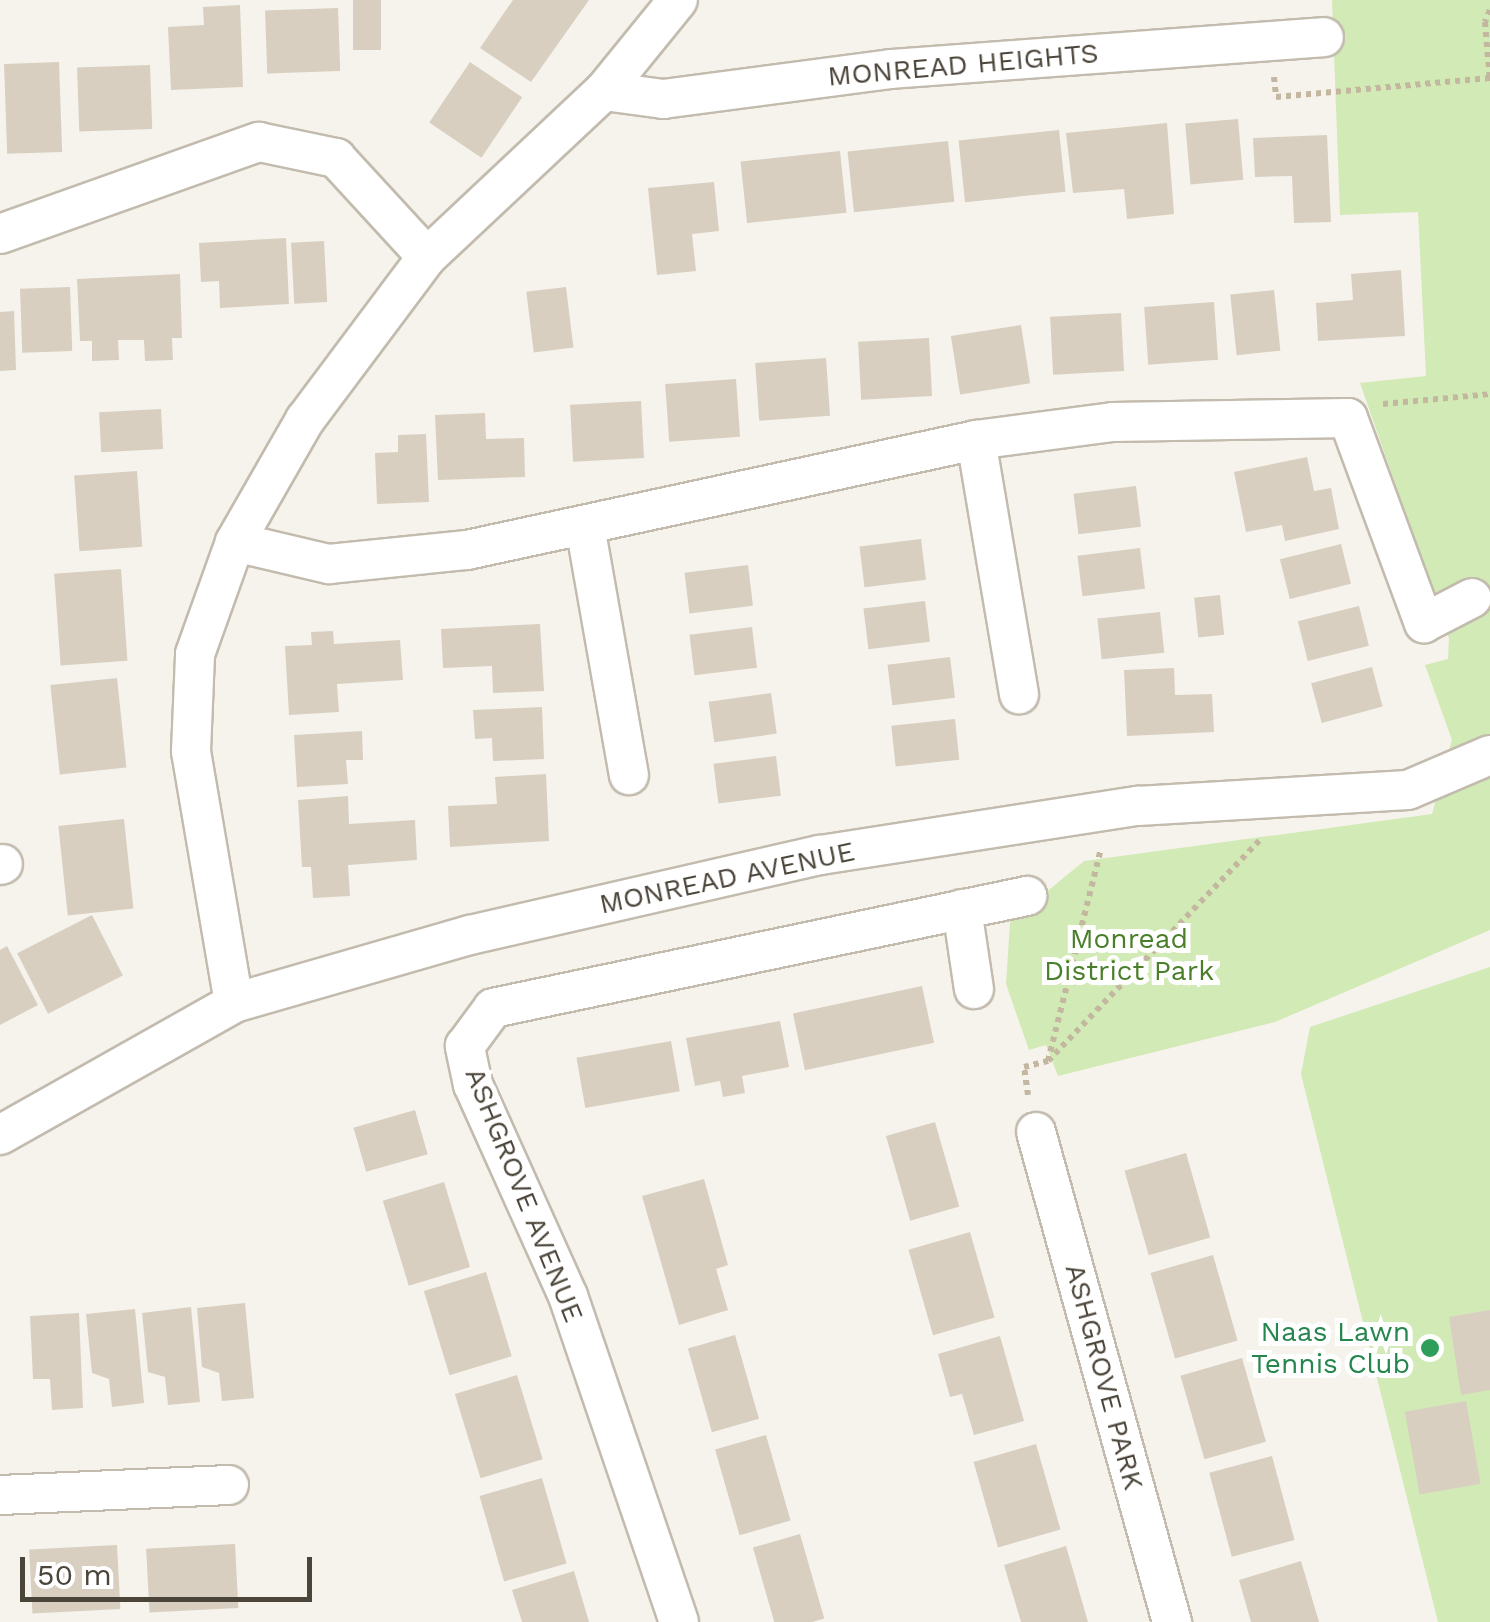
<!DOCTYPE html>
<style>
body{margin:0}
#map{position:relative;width:1490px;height:1622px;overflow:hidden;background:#f6f3ec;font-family:"Work Sans",sans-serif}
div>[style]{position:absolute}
.green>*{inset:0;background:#d2eab5}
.building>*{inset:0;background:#d8cfc1;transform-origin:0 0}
.path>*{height:6px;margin-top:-3px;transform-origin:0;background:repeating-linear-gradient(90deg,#c4b79f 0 5px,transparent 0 10px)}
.roads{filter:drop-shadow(2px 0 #c2bbae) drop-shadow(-2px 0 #c2bbae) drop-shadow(0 2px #c2bbae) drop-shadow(0 -2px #c2bbae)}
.minor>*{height:38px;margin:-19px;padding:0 19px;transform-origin:19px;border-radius:19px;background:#fff}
.dots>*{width:28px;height:28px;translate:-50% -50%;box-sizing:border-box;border:5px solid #fff;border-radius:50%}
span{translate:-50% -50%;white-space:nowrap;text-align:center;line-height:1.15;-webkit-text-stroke:10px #fff;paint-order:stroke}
.street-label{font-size:28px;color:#4b4439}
.park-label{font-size:28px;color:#4a7f2a}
.leisure-label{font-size:28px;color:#27864d}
.right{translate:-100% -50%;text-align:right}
.scale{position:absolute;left:20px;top:1557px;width:292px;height:45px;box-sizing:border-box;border:5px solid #4b4439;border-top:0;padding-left:12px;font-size:30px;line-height:35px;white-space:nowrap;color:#4b4439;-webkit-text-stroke:8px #fff;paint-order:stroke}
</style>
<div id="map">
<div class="green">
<div style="clip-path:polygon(1332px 0,1490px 0,1490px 930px,1275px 1022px,1058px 1076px,1046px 1045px,1029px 1050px,1006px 984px,1010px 922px,1084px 861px,1432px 814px,1452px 740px,1425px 665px,1448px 659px,1449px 638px,1360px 383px,1426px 376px,1418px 212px,1340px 215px)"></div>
<div style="clip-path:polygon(1490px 967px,1490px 1622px,1438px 1622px,1301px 1074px,1310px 1027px)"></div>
</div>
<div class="building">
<div style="left:353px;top:0;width:28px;height:50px"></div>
<div style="clip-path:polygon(513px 0,589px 0,531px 82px,480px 48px)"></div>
<div style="clip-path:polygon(240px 5px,243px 87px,171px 90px,168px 27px,204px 25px,203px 7px)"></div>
<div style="left:338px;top:8px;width:63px;height:73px;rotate:88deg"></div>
<div style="left:59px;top:62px;width:90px;height:55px;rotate:88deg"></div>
<div style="left:470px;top:62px;width:63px;height:73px;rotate:34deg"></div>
<div style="left:150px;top:65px;width:64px;height:73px;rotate:88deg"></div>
<div style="left:1238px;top:119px;width:61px;height:53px;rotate:85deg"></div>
<div style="clip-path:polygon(1167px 123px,1174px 214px,1127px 219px,1124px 189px,1073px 193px,1066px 133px)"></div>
<div style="left:1059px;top:130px;width:62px;height:101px;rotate:84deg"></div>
<div style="clip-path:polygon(1327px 135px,1331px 222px,1294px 223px,1292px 176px,1255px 177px,1253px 138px)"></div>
<div style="left:948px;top:141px;width:61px;height:101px;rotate:84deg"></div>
<div style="left:840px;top:151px;width:62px;height:100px;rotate:84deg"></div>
<div style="clip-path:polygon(714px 182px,719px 231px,692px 234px,696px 271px,657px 275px,648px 188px)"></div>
<div style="clip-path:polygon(286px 238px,289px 304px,220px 308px,219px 281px,201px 282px,199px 243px)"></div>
<div style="left:324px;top:241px;width:61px;height:33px;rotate:87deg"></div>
<div style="clip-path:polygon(1401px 270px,1405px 336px,1318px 341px,1316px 303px,1353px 300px,1351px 274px)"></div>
<div style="clip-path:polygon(180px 274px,182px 338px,172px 338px,173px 360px,145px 361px,144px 340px,118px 340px,119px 360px,92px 361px,92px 341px,80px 341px,77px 279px)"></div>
<div style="left:70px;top:287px;width:64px;height:50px;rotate:88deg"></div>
<div style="left:566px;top:287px;width:61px;height:40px;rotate:83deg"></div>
<div style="left:1274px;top:290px;width:61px;height:44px;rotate:84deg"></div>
<div style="left:1214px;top:302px;width:58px;height:70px;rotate:86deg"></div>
<div style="clip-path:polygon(14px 311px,16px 370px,0 371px,0 312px)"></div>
<div style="left:1121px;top:313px;width:58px;height:71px;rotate:87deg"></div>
<div style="left:1021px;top:325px;width:59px;height:71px;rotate:81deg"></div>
<div style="left:929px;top:338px;width:58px;height:71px;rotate:87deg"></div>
<div style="left:826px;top:358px;width:58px;height:71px;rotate:86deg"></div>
<div style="left:736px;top:379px;width:58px;height:71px;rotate:86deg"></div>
<div style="left:641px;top:401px;width:57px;height:71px;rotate:87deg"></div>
<div style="left:161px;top:409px;width:40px;height:62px;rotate:87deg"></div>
<div style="clip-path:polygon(485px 413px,486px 439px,524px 438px,525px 477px,438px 480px,435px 415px)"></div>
<div style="clip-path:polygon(426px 434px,429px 502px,377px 504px,375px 453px,398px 452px,398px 435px)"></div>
<div style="clip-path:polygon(1307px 457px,1314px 491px,1331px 488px,1339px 529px,1285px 541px,1282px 525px,1246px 532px,1234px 472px)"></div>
<div style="left:137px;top:471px;width:76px;height:63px;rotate:86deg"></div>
<div style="left:1136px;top:486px;width:41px;height:63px;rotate:83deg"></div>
<div style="left:921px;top:539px;width:41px;height:62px;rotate:83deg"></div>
<div style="left:1341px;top:544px;width:41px;height:63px;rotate:76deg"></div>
<div style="left:1140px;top:548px;width:41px;height:63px;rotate:83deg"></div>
<div style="left:748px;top:565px;width:41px;height:64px;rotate:83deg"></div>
<div style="left:121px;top:569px;width:92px;height:67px;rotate:86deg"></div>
<div style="left:1220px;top:595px;width:40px;height:26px;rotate:84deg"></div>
<div style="left:925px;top:601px;width:41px;height:62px;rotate:83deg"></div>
<div style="left:1359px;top:606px;width:41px;height:63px;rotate:76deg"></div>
<div style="left:1160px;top:612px;width:41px;height:63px;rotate:84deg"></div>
<div style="clip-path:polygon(540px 624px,544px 691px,493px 693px,492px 666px,443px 668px,441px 629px)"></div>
<div style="left:752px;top:627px;width:41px;height:63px;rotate:83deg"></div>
<div style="clip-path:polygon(333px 631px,334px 644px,400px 640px,403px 680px,337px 684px,339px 712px,289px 715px,285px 646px,312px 645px,311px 632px)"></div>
<div style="left:950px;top:657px;width:41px;height:63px;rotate:83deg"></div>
<div style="left:1372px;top:667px;width:41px;height:63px;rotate:75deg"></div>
<div style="clip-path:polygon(1174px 668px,1175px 695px,1212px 694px,1214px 732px,1127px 736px,1124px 670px)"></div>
<div style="left:117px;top:678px;width:90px;height:67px;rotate:84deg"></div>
<div style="left:771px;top:693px;width:41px;height:63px;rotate:82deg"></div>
<div style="clip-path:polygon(542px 707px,544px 759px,493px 761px,492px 738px,475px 739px,473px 710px)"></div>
<div style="left:955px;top:719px;width:41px;height:64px;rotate:84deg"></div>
<div style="clip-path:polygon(362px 731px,363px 760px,346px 760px,348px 784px,297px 787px,294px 735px)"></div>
<div style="left:776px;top:756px;width:40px;height:63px;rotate:83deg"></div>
<div style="clip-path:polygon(546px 774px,549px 841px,450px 847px,448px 806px,497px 804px,495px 777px)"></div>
<div style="clip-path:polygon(348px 796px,349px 824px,415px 820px,417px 860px,348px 865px,350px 896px,313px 898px,311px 867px,302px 867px,298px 800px)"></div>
<div style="left:124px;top:819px;width:90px;height:66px;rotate:84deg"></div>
<div style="left:92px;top:915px;width:68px;height:84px;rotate:63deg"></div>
<div style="clip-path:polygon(7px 946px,38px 1005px,0 1025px,0 950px)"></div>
<div style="left:922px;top:986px;width:58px;height:132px;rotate:78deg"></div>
<div style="clip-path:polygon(780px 1021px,789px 1067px,742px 1076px,745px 1093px,723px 1097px,720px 1081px,695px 1086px,686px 1038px)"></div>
<div style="left:671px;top:1041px;width:51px;height:96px;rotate:80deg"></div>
<div style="left:415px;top:1110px;width:46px;height:64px;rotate:74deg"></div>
<div style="left:935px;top:1122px;width:88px;height:51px;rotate:74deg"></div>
<div style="left:1186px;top:1153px;width:88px;height:64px;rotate:74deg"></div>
<div style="clip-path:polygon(704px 1179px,728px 1265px,716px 1269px,728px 1310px,679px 1325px,642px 1196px)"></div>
<div style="left:444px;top:1182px;width:89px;height:64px;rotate:73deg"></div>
<div style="left:970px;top:1232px;width:89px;height:64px;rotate:74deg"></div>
<div style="left:1213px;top:1255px;width:89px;height:65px;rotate:74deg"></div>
<div style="left:486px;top:1272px;width:88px;height:65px;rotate:73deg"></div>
<div style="clip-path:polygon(245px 1303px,254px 1398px,222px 1401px,219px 1373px,202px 1367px,197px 1308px)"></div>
<div style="clip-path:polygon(191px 1307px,200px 1402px,168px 1405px,165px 1377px,148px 1372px,142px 1313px)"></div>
<div style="clip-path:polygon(135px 1309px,144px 1403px,112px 1407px,109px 1379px,92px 1373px,86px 1314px)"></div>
<div style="clip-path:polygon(1490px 1310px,1490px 1390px,1461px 1395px,1449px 1317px)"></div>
<div style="clip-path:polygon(79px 1313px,83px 1408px,52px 1410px,50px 1379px,33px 1379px,30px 1316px)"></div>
<div style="left:735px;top:1335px;width:87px;height:49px;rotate:74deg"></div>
<div style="clip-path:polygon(1000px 1336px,1024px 1421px,974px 1435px,962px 1394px,950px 1397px,938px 1354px)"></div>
<div style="left:1242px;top:1358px;width:87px;height:64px;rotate:74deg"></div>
<div style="left:517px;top:1375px;width:88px;height:65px;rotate:73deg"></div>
<div style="left:1466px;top:1401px;width:84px;height:62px;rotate:80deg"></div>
<div style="left:766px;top:1435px;width:89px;height:53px;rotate:74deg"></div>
<div style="left:1036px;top:1444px;width:89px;height:65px;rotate:74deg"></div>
<div style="left:1272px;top:1456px;width:87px;height:65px;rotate:75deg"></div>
<div style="left:542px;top:1478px;width:89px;height:65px;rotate:74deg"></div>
<div style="left:800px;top:1534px;width:88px;height:49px;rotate:74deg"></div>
<div style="left:235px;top:1544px;width:64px;height:89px;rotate:87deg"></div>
<div style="left:117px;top:1545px;width:64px;height:88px;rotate:87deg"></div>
<div style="clip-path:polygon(1066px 1546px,1088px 1622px,1021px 1622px,1004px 1565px)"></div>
<div style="clip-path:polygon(1301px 1561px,1319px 1622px,1251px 1622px,1239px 1580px)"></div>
<div style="clip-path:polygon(574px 1571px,589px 1622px,522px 1622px,512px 1590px)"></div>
</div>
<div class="path">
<div style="left:1490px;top:10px;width:13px;rotate:113deg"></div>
<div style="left:1485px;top:22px;width:59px;rotate:85.2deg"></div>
<div style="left:1274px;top:77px;width:20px;rotate:84deg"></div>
<div style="left:1276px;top:97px;width:215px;rotate:-5.1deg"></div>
<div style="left:1383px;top:404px;width:107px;rotate:-5.3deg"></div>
<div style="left:1048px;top:1061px;width:310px;rotate:-46.2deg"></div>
<div style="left:1028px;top:1095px;width:28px;rotate:-98deg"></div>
<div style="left:1024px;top:1067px;width:25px;rotate:-14deg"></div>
<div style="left:1048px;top:1061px;width:219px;rotate:-76deg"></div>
</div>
<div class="roads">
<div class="minor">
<div style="left:604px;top:91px;width:60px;rotate:7.7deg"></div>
<div style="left:663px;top:99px;width:230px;rotate:-7.5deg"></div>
<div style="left:891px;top:69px;width:434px;rotate:-4.2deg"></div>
<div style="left:0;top:234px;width:275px;rotate:-19.6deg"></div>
<div style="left:259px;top:142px;width:79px;rotate:11.7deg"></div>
<div style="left:336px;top:158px;width:134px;rotate:47.4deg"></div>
<div style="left:976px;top:440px;width:258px;rotate:80.4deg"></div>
<div style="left:585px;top:526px;width:253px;rotate:80deg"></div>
<div style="left:235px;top:542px;width:97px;rotate:13.2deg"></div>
<div style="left:329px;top:564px;width:139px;rotate:-5.8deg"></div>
<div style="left:467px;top:550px;width:521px;rotate:-12.19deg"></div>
<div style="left:976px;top:440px;width:138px;rotate:-7.5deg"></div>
<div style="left:1113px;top:422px;width:235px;rotate:-1deg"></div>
<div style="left:1348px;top:418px;width:219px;rotate:69.7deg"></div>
<div style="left:1424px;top:623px;width:54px;rotate:-27.5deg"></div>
<div style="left:0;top:865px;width:3px;rotate:-18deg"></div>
<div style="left:962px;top:909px;width:81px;rotate:81.5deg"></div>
<div style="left:234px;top:1003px;width:256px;rotate:-99.7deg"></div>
<div style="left:191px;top:751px;width:97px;rotate:-87.6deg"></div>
<div style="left:195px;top:654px;width:119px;rotate:-70.3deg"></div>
<div style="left:235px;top:542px;width:141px;rotate:-60.2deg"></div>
<div style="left:305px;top:420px;width:204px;rotate:-53.2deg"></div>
<div style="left:427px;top:257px;width:243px;rotate:-43.2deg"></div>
<div style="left:604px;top:91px;width:117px;rotate:-50.9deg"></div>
<div style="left:1036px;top:1132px;width:509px;rotate:74.49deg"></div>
<div style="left:0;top:1135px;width:269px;rotate:-29.4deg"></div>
<div style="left:234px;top:1003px;width:246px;rotate:-16.1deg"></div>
<div style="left:470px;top:935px;width:359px;rotate:-12.9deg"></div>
<div style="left:820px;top:855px;width:322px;rotate:-8.8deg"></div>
<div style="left:1138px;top:806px;width:270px;rotate:-3.4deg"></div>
<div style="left:1408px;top:790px;width:89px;rotate:-23.1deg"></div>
<div style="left:0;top:1495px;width:229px;rotate:-2.5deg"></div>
<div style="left:679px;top:1622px;width:344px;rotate:-108.8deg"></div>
<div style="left:568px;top:1296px;width:231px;rotate:-114.2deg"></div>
<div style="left:473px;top:1085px;width:40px;rotate:-102deg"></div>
<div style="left:465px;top:1046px;width:47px;rotate:-53.6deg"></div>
<div style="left:493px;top:1008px;width:546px;rotate:-11.85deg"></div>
</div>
</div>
<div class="dots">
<div style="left:1430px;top:1348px;background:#2e9e5b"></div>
</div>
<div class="street-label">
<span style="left:963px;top:65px;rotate:-5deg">MONREAD HEIGHTS</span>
<span style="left:727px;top:878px;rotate:-12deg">MONREAD AVENUE</span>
<span style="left:524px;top:1195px;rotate:68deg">ASHGROVE AVENUE</span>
<span style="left:1104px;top:1377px;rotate:75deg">ASHGROVE PARK</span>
</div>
<div class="park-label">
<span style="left:1129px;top:955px">Monread<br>District Park</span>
</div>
<div class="leisure-label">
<span class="right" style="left:1410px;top:1348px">Naas Lawn<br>Tennis Club</span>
</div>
<div class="scale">50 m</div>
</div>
